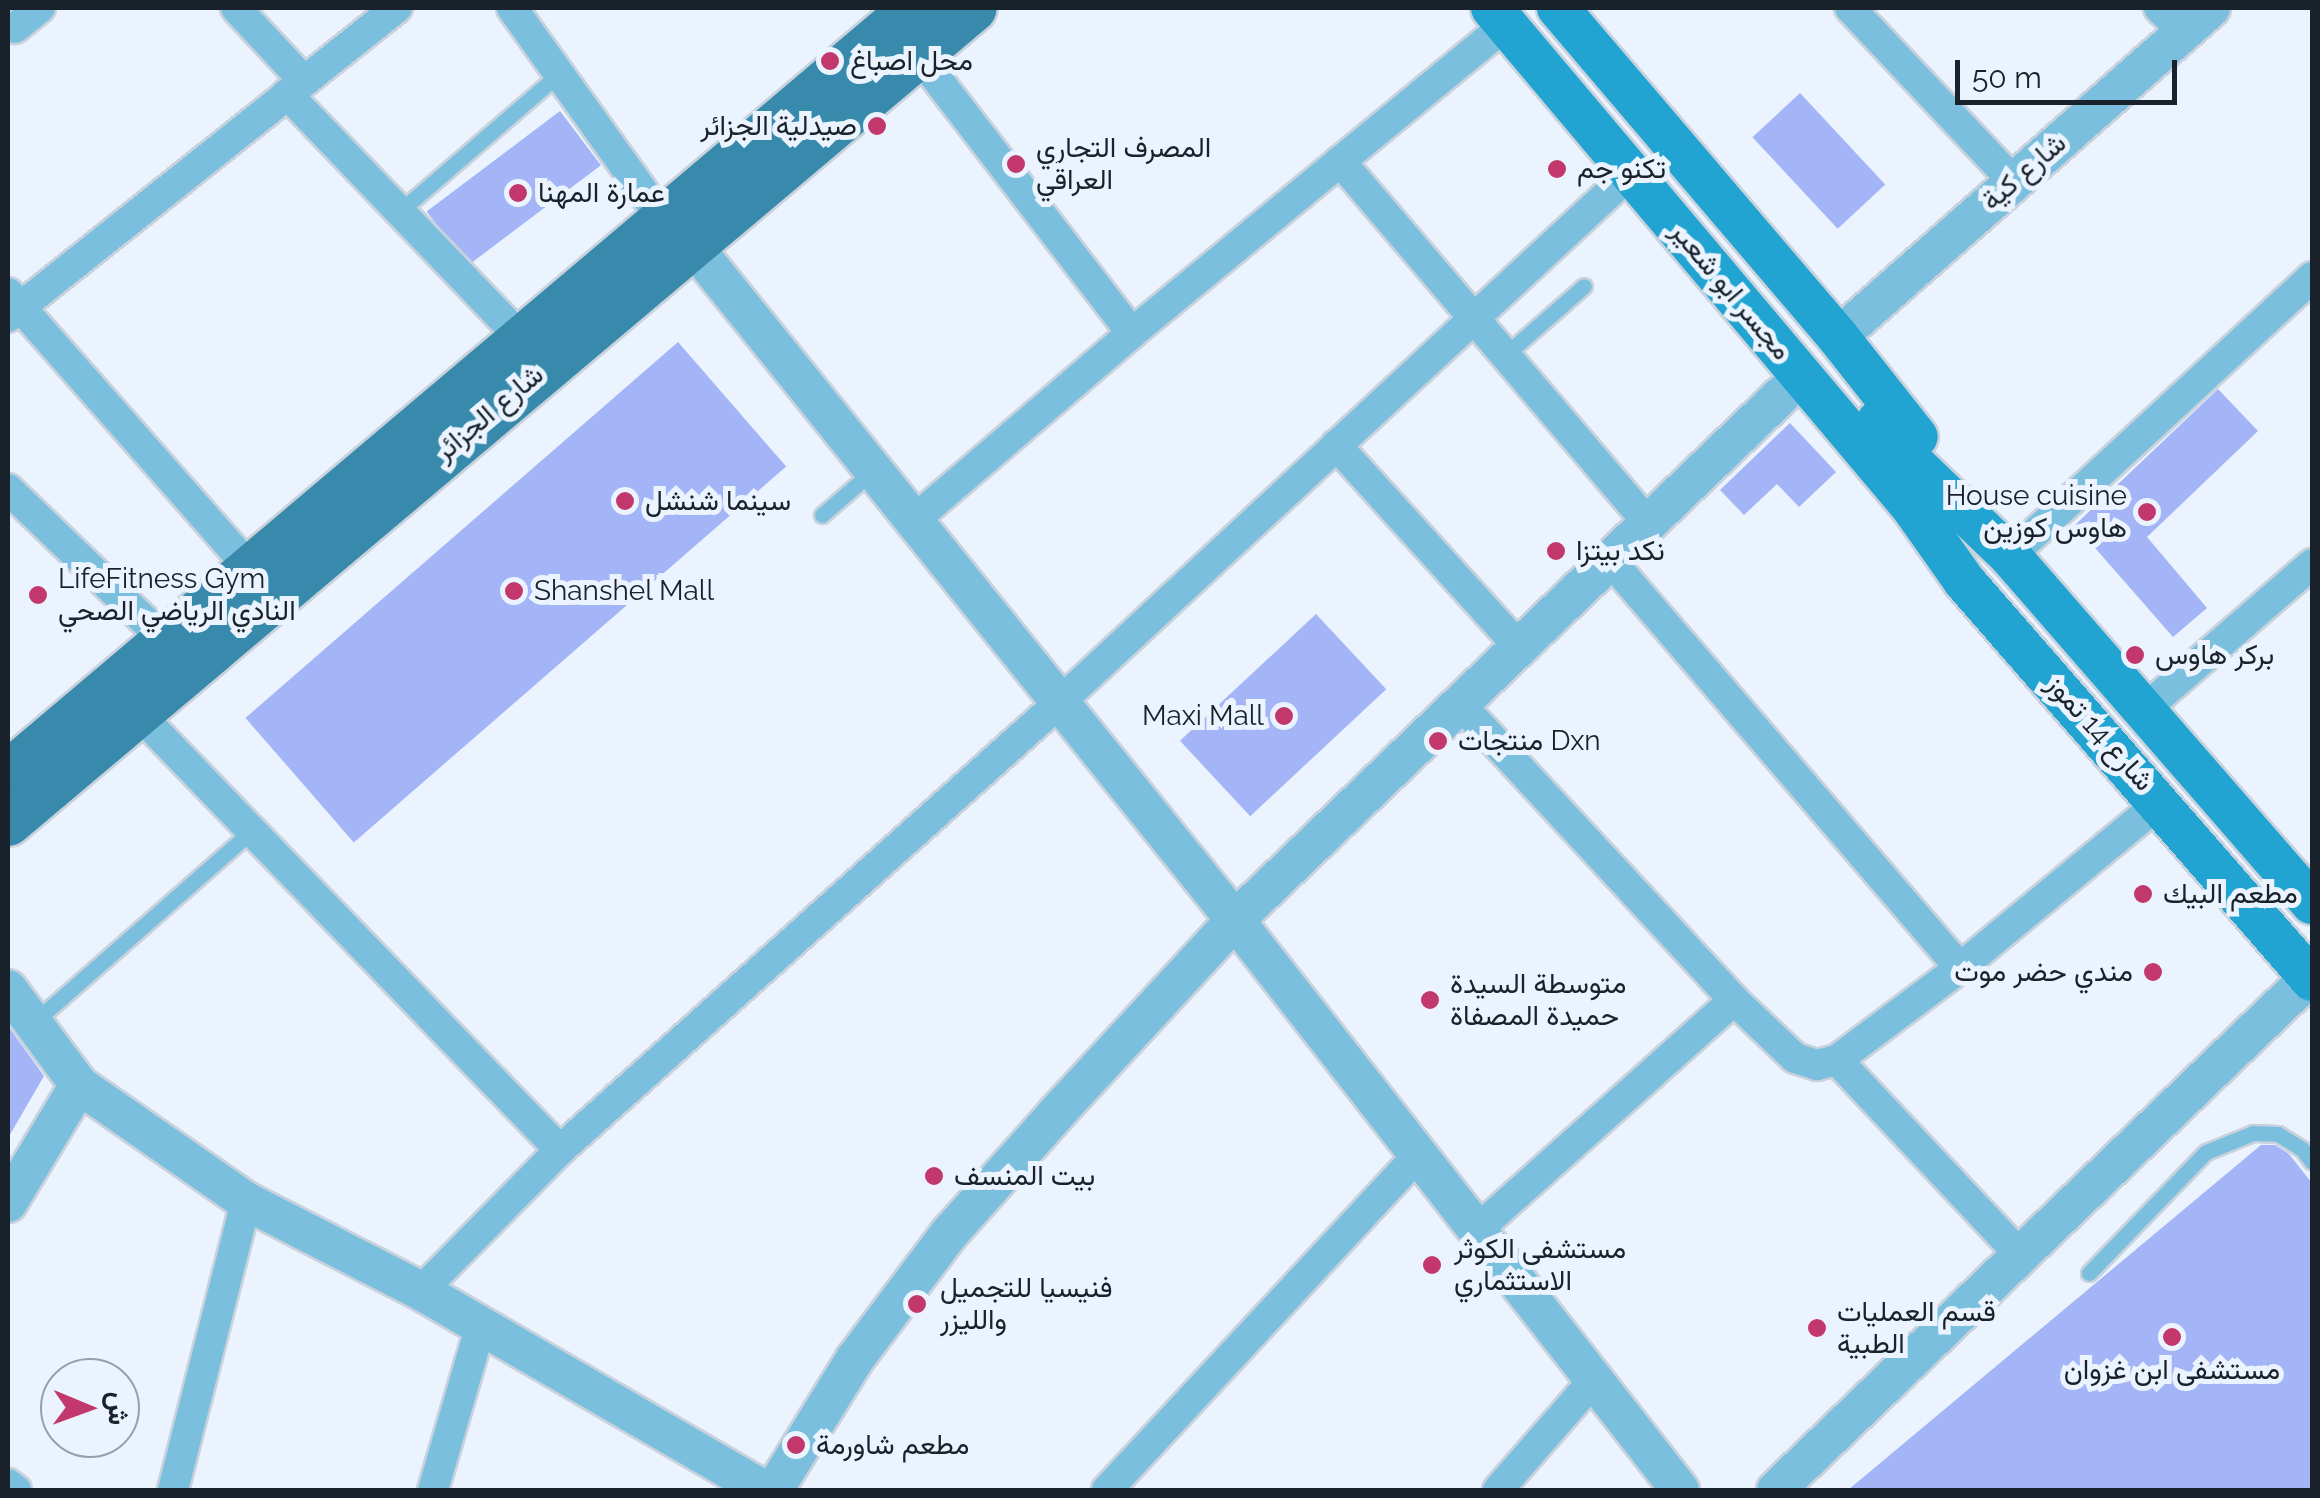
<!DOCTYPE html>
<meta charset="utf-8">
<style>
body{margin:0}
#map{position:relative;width:2320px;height:1498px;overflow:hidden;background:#ebf4fe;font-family:Raleway,Vazirmatn,sans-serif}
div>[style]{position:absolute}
.building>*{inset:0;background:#a3b4f7;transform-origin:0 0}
.roads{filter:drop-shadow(2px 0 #c9d2dc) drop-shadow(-2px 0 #c9d2dc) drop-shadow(0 2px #c9d2dc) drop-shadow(0 -2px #c9d2dc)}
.service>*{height:15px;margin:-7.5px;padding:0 7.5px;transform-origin:7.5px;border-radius:7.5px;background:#7bbfde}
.minor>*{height:30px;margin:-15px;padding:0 15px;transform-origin:15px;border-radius:15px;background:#7bbfde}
.tertiary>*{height:38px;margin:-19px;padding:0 19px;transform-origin:19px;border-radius:19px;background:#7bbfde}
.secondary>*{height:42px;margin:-21px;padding:0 21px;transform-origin:21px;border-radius:21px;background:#21a4d2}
.primary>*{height:48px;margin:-24px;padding:0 24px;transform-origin:24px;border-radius:24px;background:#388aac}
.dots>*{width:28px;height:28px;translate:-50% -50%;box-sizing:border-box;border:5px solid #ebf4fe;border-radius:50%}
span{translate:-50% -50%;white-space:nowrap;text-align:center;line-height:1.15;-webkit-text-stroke:10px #ebf4fe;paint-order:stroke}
.poi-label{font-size:28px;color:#19222a}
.left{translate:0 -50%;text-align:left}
.right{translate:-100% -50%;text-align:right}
.street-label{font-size:28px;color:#19222a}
.frame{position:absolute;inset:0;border:10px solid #19222a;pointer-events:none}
.north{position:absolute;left:40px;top:1358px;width:100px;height:100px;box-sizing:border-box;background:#ebf4fe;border:2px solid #97a0a9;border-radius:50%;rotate:91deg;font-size:28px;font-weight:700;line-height:40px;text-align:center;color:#19222a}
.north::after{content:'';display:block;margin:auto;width:35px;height:45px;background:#c3386c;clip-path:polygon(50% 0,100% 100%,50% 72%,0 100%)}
.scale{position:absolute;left:1955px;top:60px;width:222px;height:45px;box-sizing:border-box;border:5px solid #19222a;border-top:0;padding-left:12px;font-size:30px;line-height:35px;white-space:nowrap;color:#19222a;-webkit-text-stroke:8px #ebf4fe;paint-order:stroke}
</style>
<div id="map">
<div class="building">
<div style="left:1800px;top:93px;width:125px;height:65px;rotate:47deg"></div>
<div style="left:560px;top:111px;width:68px;height:167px;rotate:53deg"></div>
<div style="left:678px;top:342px;width:165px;height:573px;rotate:49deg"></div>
<div style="clip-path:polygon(2218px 389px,2258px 431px,2147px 537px,2207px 608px,2173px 637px,2075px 525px)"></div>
<div style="clip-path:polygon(1790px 423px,1836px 472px,1799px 507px,1777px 484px,1744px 515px,1720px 490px)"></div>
<div style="left:1316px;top:614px;width:103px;height:186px;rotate:47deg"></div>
<div style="clip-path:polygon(8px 1026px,44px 1076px,8px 1138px)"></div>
<div style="clip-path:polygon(2261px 1145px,2275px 1145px,2289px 1154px,2312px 1183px,2312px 1490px,1848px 1490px)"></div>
</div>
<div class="roads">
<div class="service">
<div style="left:399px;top:212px;width:211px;rotate:-40.8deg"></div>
<div style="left:1504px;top:356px;width:106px;rotate:-41.2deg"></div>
<div style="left:822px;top:515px;width:69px;rotate:-40.9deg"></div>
<div style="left:33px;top:1023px;width:294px;rotate:-41.3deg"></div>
<div style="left:2089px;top:1273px;width:168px;rotate:-46deg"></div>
<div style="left:2206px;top:1152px;width:51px;rotate:-22deg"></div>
<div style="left:2253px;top:1133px;width:25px;rotate:2deg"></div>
<div style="left:2278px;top:1134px;width:28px;rotate:32deg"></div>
<div style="left:2302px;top:1149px;width:16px;rotate:52deg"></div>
</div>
<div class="minor">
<div style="left:236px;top:8px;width:100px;rotate:47deg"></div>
<div style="left:512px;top:8px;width:262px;rotate:54.5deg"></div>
<div style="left:1850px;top:8px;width:239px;rotate:46.7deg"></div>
<div style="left:2159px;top:8px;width:34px;rotate:43deg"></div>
<div style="left:15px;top:28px;width:32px;rotate:-39deg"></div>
<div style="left:917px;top:53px;width:353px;rotate:52.5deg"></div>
<div style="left:287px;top:94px;width:341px;rotate:46.2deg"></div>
<div style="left:1340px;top:161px;width:475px;rotate:49.6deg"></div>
<div style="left:8px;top:293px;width:366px;rotate:48.7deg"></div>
<div style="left:8px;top:317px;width:497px;rotate:-38.5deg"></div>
<div style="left:1336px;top:445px;width:273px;rotate:47.8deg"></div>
<div style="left:8px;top:489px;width:219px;rotate:43.9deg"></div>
<div style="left:914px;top:520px;width:287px;rotate:-40.6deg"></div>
<div style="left:1132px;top:333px;width:469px;rotate:-39.5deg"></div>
<div style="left:2010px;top:556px;width:411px;rotate:-42.7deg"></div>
<div style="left:1610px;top:560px;width:538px;rotate:49.38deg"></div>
<div style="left:1460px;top:704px;width:403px;rotate:47.2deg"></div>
<div style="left:1734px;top:1000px;width:84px;rotate:43.6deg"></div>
<div style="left:1795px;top:1058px;width:23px;rotate:18deg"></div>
<div style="left:1817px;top:1065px;width:21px;rotate:-14deg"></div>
<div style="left:1837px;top:1060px;width:154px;rotate:-36.8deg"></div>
<div style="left:1960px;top:968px;width:261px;rotate:-39.6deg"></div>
<div style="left:2146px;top:708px;width:220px;rotate:-40.9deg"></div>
<div style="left:137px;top:712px;width:609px;rotate:46deg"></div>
<div style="left:1837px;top:1060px;width:267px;rotate:46.8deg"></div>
<div style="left:1478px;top:1229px;width:343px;rotate:-41.8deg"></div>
<div style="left:421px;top:1291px;width:198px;rotate:-45.4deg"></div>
<div style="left:560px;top:1150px;width:671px;rotate:-41.86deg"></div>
<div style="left:1060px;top:702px;width:762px;rotate:-42.82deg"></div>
<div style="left:8px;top:1484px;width:10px;rotate:37deg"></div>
<div style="left:173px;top:1490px;width:298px;rotate:-75.8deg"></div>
<div style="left:433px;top:1490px;width:172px;rotate:-73.8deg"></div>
<div style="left:1107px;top:1490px;width:459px;rotate:-47.1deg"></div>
<div style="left:1498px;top:1490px;width:147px;rotate:-48.9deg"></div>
</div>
<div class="tertiary">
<div style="left:690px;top:242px;width:870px;rotate:51.21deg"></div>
<div style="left:1235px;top:920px;width:723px;rotate:52.02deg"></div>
<div style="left:1838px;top:337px;width:497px;rotate:-41.4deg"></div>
<div style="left:8px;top:989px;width:119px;rotate:53.5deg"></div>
<div style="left:79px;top:1085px;width:203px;rotate:34.8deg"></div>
<div style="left:246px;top:1201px;width:197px;rotate:27.2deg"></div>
<div style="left:421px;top:1291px;width:397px;rotate:30.1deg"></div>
<div style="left:8px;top:1203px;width:138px;rotate:-59deg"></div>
<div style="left:774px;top:1490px;width:154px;rotate:-58.3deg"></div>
<div style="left:855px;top:1359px;width:155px;rotate:-53.1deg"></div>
<div style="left:948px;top:1235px;width:162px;rotate:-48.2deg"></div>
<div style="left:1056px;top:1114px;width:264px;rotate:-47.3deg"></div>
<div style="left:1235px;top:920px;width:760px;rotate:-43.83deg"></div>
<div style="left:1776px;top:1490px;width:740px;rotate:-43.85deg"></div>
</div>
<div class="secondary">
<div style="left:1492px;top:8px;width:652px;rotate:49.91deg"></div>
<div style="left:1912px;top:507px;width:92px;rotate:54.8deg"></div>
<div style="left:1965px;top:582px;width:528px;rotate:48.92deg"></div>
<div style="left:1558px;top:8px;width:432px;rotate:49.6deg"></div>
<div style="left:1838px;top:337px;width:127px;rotate:51.7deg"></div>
<div style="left:1878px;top:421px;width:53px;rotate:50.3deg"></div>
<div style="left:1912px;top:462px;width:136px;rotate:43.8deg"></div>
<div style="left:2010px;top:556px;width:460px;rotate:49deg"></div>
</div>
<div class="primary">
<div style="left:8px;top:775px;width:1188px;rotate:-40.22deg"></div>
<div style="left:8px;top:822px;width:1262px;rotate:-40.15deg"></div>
</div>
</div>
<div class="dots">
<div style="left:830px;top:61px;background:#c3386c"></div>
<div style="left:877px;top:126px;background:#c3386c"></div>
<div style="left:1016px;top:164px;background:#c3386c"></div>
<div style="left:1557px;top:169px;background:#c3386c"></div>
<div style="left:518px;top:193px;background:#c3386c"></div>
<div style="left:625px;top:501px;background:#c3386c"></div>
<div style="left:2147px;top:512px;background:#c3386c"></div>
<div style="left:1556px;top:551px;background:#c3386c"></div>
<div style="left:514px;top:591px;background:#c3386c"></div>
<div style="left:38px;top:595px;background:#c3386c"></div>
<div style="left:2135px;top:655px;background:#c3386c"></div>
<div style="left:1284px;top:716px;background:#c3386c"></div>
<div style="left:1438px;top:741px;background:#c3386c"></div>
<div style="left:2143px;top:894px;background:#c3386c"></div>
<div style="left:2153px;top:972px;background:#c3386c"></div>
<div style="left:1430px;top:1000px;background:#c3386c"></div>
<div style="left:934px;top:1176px;background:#c3386c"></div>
<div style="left:1432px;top:1265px;background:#c3386c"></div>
<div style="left:917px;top:1304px;background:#c3386c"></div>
<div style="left:1817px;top:1328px;background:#c3386c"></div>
<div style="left:2172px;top:1337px;background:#c3386c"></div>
<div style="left:796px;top:1445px;background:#c3386c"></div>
</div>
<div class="poi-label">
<span class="left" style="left:850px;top:61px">محل اصباغ</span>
<span class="right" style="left:857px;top:126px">صيدلية الجزائر</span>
<span class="left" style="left:1036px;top:164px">المصرف التجاري<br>العراقي</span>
<span class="left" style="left:1577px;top:169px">تكنو جم</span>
<span class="left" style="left:538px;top:193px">عمارة المهنا</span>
<span class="right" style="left:2127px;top:512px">House cuisine<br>هاوس كوزين</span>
<span class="left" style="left:645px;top:501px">سينما شنشل</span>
<span class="left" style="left:1576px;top:551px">نكد بيتزا</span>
<span class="left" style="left:58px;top:595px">LifeFitness Gym<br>النادي الرياضي الصحي</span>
<span class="left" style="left:534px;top:591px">Shanshel Mall</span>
<span class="left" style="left:2155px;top:655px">بركر هاوس</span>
<span class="right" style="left:1264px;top:716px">Maxi Mall</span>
<span class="left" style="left:1458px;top:741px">منتجات Dxn</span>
<span class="left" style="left:2163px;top:894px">مطعم البيك</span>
<span class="right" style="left:2133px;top:972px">مندي حضر موت</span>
<span class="left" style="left:1450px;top:1000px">متوسطة السيدة<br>حميدة المصفاة</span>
<span class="left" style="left:954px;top:1176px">بيت المنسف</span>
<span class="left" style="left:1454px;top:1265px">مستشفى الكوثر<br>الاستثماري</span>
<span class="left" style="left:940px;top:1304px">فنيسيا للتجميل<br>والليزر</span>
<span class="left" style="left:1837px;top:1328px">قسم العمليات<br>الطبية</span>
<span style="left:2172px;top:1370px">مستشفى ابن غزوان</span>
<span class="left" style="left:816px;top:1445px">مطعم شاورمة</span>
</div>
<div class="street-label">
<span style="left:2024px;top:172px;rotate:-41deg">شارع كية</span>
<span style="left:1731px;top:291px;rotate:50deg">مجسر ابو شعير</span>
<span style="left:489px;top:413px;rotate:-40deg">شارع الجزائر</span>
<span style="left:2100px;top:733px;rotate:48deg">شارع 14 تموز</span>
</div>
<div class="frame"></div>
<div class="north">ش</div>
<div class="scale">50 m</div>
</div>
